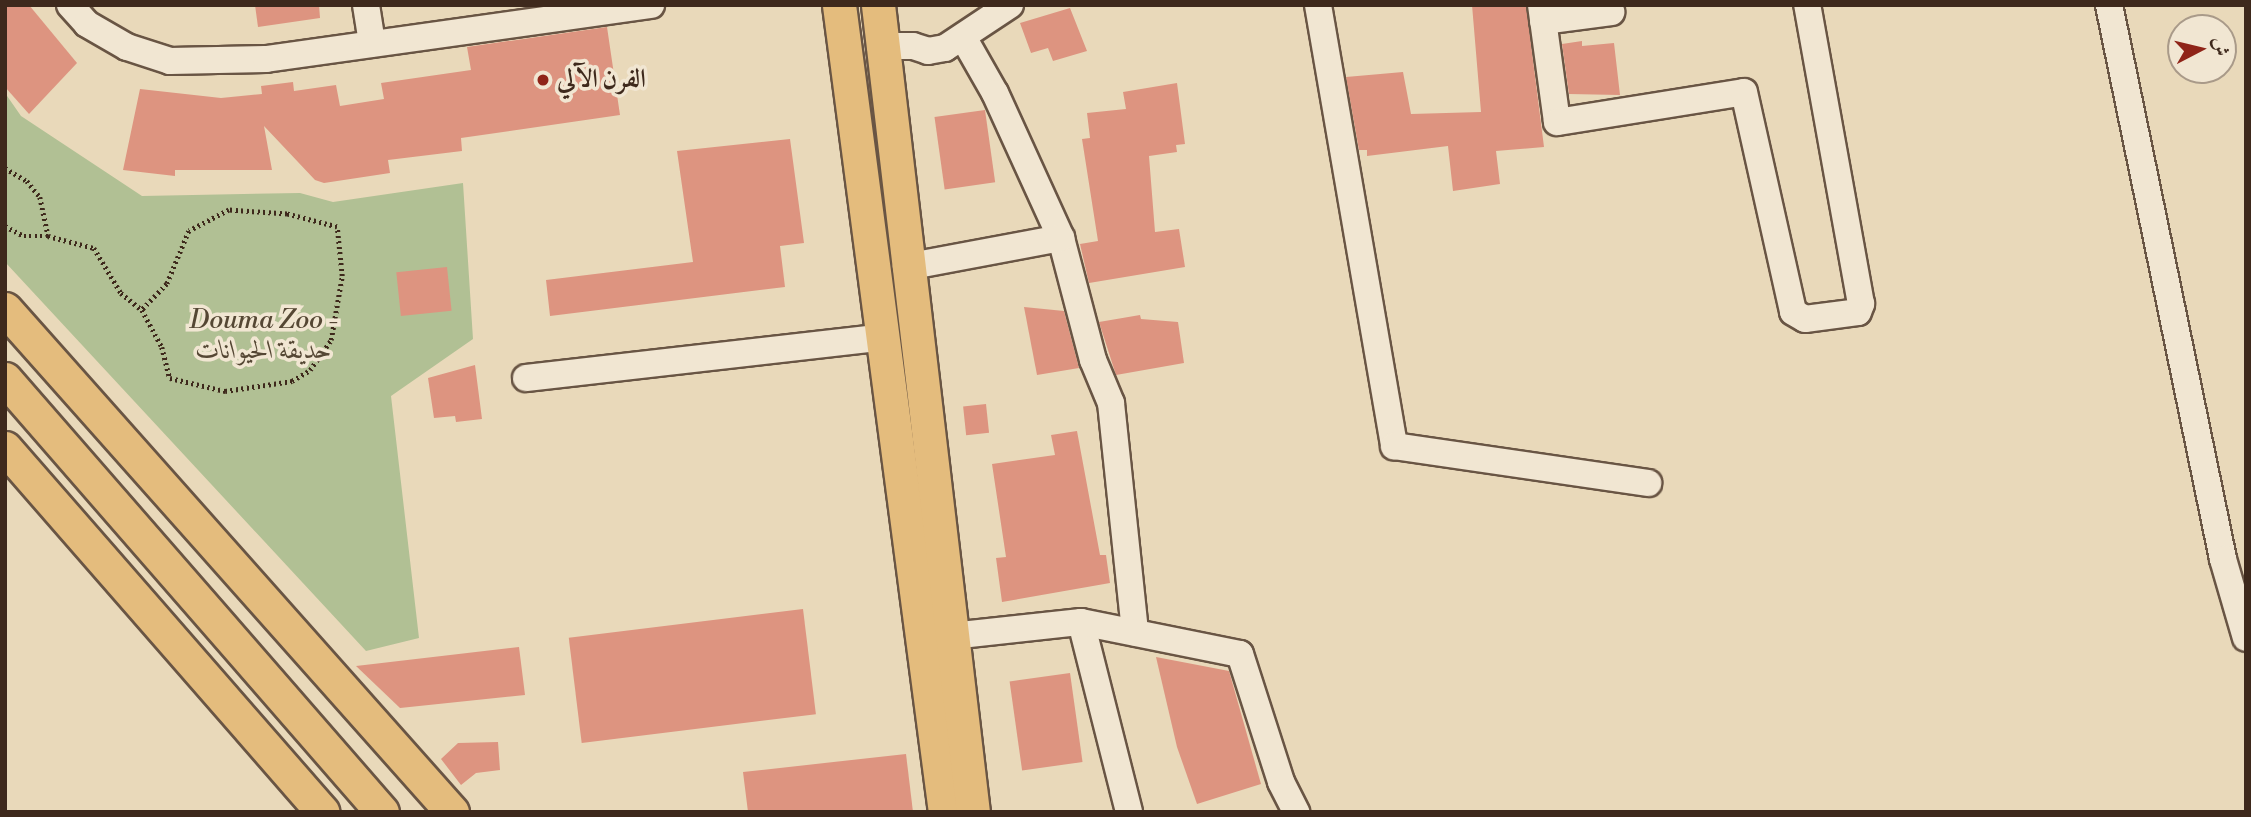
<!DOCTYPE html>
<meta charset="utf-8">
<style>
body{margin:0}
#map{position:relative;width:2251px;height:817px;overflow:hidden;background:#e9d9ba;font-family:"Libre Bodoni",Amiri,serif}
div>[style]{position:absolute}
.green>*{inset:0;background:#b1c094}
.building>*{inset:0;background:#dd9480;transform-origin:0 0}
.path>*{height:4.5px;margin-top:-2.25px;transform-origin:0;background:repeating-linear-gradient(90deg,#3e291c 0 2px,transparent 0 5.5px)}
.roads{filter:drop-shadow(2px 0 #695544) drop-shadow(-2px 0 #695544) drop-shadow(0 2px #695544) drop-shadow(0 -2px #695544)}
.minor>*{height:26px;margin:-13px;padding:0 13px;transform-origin:13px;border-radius:13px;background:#f1e6d2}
.major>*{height:33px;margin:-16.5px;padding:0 16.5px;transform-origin:16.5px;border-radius:16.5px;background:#e4bc7d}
.dots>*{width:19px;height:19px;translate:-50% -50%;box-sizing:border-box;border:4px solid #f1e6d2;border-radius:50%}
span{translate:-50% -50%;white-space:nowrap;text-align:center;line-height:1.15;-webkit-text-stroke:7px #f1e6d2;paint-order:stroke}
.poi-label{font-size:26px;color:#3e291c;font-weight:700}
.left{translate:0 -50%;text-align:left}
.park-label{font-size:26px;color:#554734;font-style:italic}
.frame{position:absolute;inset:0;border:7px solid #3e291c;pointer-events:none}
.north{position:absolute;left:2167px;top:14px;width:70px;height:70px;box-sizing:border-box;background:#f1e6d2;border:2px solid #a99a89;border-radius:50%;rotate:83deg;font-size:19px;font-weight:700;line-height:28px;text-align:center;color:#3e291c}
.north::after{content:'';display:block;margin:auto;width:24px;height:32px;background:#8f2418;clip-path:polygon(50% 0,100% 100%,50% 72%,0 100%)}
</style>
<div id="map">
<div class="green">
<div style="clip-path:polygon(5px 93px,21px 116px,142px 196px,300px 193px,333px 202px,463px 183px,473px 339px,391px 396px,419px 638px,366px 651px,5px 262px)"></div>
</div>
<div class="building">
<div style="clip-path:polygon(5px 5px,29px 5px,77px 63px,29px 114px,5px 87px)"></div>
<div style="clip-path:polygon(255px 5px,319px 5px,320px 18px,258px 27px)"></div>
<div style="clip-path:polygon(1472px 5px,1526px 5px,1544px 147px,1496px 151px,1500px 184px,1453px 191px,1448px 146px,1367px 156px,1367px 150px,1359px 150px,1346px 77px,1403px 72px,1411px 114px,1481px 112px)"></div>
<div style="clip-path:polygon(1070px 8px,1087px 51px,1053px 61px,1048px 48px,1031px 53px,1020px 23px)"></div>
<div style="clip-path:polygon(607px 27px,620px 115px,461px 138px,462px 151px,388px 160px,390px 173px,324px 183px,315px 180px,264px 126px,272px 170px,175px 170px,175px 176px,123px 170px,140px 89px,221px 98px,262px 94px,261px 86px,293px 82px,294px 91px,336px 85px,340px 106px,384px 99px,381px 83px,471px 70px,467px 47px)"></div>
<div style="clip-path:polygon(1582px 41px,1582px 46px,1614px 43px,1620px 95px,1569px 94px,1562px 44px)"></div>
<div style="clip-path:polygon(1177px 83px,1185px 144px,1176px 145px,1177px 152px,1149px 156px,1155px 232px,1179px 229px,1185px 267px,1089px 283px,1080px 244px,1098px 241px,1082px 139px,1090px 138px,1087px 113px,1126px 109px,1123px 92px)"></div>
<div style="left:985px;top:110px;width:73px;height:51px;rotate:82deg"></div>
<div style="clip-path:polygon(790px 139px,804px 243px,780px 246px,785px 287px,550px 316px,546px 280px,693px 262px,677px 151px)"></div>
<div style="left:447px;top:267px;width:44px;height:51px;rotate:84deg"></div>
<div style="clip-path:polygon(1024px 307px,1064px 311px,1079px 368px,1037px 375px)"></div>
<div style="clip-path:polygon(1140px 315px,1141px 319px,1178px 322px,1184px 363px,1116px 375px,1099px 322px)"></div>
<div style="clip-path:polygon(475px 365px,482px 419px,456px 422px,455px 416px,434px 418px,428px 378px)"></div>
<div style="left:986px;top:404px;width:29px;height:23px;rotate:84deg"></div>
<div style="clip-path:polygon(1077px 431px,1100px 555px,1106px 555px,1110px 583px,1002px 602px,996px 558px,1006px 557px,992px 464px,1055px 455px,1051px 435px)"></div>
<div style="left:803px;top:609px;width:106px;height:236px;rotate:83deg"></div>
<div style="clip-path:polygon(519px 647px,525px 695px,400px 708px,356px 666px)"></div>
<div style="clip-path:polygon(1156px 657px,1229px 671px,1261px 784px,1197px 804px,1177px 747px)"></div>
<div style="left:1070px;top:673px;width:90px;height:61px;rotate:82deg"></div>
<div style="clip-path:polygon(498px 742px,500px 770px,476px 773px,461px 785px,441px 759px,458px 743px)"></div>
<div style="clip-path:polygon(906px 754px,913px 812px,748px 812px,743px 772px)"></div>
</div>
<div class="path">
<div style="left:5px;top:168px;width:26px;rotate:31deg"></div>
<div style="left:27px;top:181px;width:21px;rotate:51deg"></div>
<div style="left:40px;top:197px;width:40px;rotate:78deg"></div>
<div style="left:5px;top:226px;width:21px;rotate:28deg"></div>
<div style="left:24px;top:236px;width:24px"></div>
<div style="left:48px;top:236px;width:48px;rotate:14.6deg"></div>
<div style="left:94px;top:248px;width:52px;rotate:59deg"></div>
<div style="left:121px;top:293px;width:27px;rotate:39deg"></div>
<div style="left:142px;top:310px;width:42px;rotate:61.6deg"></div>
<div style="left:162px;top:347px;width:32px;rotate:76deg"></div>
<div style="left:170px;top:378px;width:57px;rotate:13.3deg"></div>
<div style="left:225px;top:391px;width:68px;rotate:-8.5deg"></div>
<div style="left:292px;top:381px;width:21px;rotate:-31deg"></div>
<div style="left:310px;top:370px;width:37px;rotate:-55deg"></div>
<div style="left:331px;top:340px;width:65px;rotate:-80.2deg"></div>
<div style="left:342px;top:276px;width:49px;rotate:-95.8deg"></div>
<div style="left:337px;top:227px;width:52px;rotate:-165.4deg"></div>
<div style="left:287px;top:214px;width:58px;rotate:-176.1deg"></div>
<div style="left:229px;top:210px;width:45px;rotate:152.3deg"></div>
<div style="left:189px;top:231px;width:57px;rotate:112.5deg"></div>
<div style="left:167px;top:284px;width:36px;rotate:134deg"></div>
</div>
<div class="roads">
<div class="minor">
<div style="left:70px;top:5px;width:25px;rotate:48deg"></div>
<div style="left:87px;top:24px;width:46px;rotate:29.9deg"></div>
<div style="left:127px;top:47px;width:45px;rotate:18deg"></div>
<div style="left:170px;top:61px;width:96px;rotate:-1.2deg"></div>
<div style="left:266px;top:59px;width:389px;rotate:-8deg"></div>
<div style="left:366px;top:5px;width:39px;rotate:81deg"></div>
<div style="left:1318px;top:5px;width:448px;rotate:80.2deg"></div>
<div style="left:1394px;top:446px;width:257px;rotate:8.3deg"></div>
<div style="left:1541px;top:5px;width:118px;rotate:82.2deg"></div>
<div style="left:1557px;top:122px;width:189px;rotate:-9.1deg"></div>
<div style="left:1744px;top:92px;width:225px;rotate:77.4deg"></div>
<div style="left:1793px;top:312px;width:14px;rotate:30deg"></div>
<div style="left:1805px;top:319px;width:53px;rotate:-7.5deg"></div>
<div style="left:1858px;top:312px;width:9px;rotate:-69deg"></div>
<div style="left:1861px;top:304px;width:304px;rotate:-100.2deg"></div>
<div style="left:2109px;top:5px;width:566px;rotate:78.37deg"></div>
<div style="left:2223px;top:559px;width:82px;rotate:73.8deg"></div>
<div style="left:1543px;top:21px;width:69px;rotate:-7.5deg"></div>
<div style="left:963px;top:37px;width:64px;rotate:60.3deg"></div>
<div style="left:995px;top:93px;width:159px;rotate:65.5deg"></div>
<div style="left:1061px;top:238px;width:126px;rotate:75.3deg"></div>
<div style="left:1093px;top:360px;width:47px;rotate:67.3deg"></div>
<div style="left:1111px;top:403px;width:231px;rotate:84deg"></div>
<div style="left:880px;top:46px;width:33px"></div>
<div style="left:913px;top:46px;width:16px;rotate:18deg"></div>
<div style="left:928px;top:51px;width:17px;rotate:-10deg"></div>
<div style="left:945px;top:48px;width:78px;rotate:-33.5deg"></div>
<div style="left:906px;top:267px;width:158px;rotate:-10.6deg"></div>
<div style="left:526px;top:378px;width:360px;rotate:-6.5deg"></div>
<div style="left:1081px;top:622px;width:196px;rotate:75.8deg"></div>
<div style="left:933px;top:638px;width:149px;rotate:-6.2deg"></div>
<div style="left:1081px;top:622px;width:162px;rotate:11.4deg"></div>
<div style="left:1240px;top:654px;width:134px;rotate:72.2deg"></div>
<div style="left:1281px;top:782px;width:34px;rotate:63deg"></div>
</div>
<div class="major">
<div style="left:839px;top:5px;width:814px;rotate:82.52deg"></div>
<div style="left:878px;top:5px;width:813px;rotate:83.29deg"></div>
<div style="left:5px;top:309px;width:673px;rotate:48.37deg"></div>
<div style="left:5px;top:379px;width:574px;rotate:48.95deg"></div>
<div style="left:5px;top:448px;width:483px;rotate:48.9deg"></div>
</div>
</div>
<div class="dots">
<div style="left:543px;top:80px;background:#8f2418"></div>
</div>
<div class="poi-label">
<span class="left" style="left:557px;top:80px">الفرن الآلي</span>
</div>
<div class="park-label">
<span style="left:264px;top:336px">Douma Zoo -<br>حديقة الحيوانات</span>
</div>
<div class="frame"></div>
<div class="north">ش</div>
</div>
